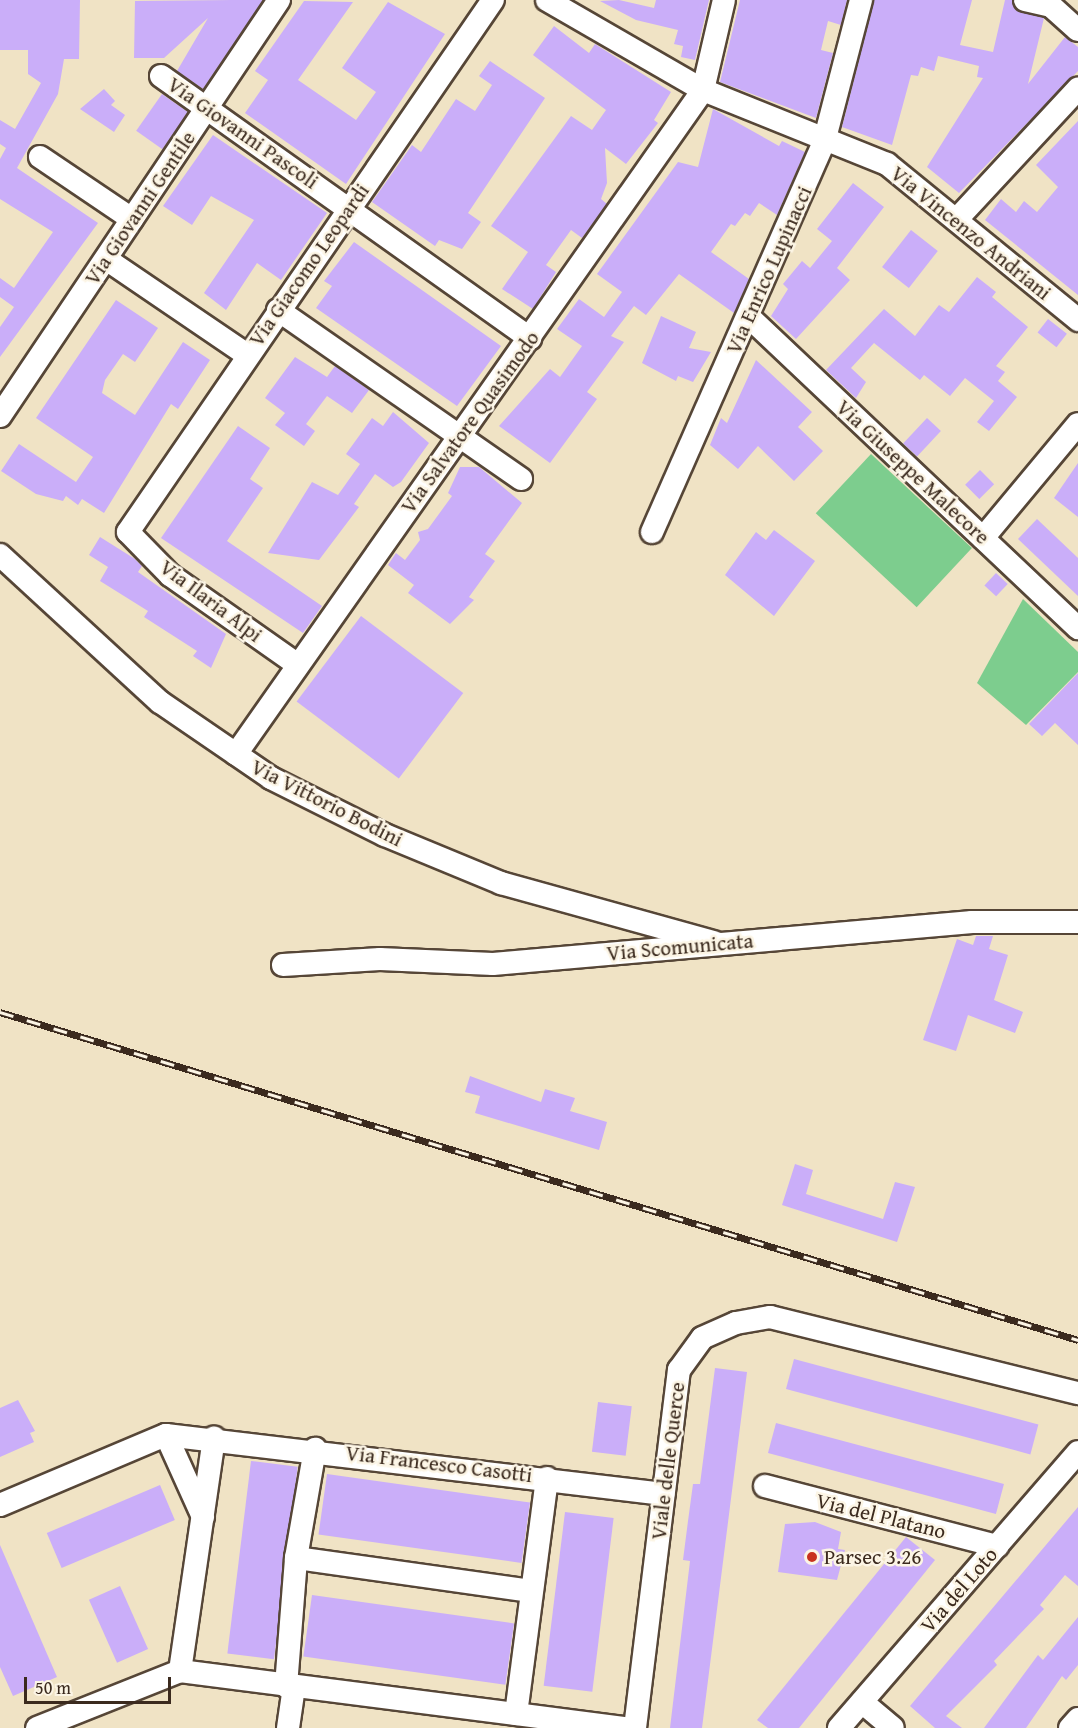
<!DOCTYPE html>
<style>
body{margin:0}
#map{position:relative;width:1078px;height:1728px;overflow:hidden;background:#f0e3c5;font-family:"Gentium Book Plus",serif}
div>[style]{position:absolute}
.green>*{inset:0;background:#7dcd8e;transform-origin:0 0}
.building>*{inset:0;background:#caaef9;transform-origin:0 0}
.roads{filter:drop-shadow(2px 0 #564637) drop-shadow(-2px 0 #564637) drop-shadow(0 2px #564637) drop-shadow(0 -2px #564637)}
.minor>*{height:22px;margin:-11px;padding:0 11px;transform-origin:11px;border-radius:11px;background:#fff}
.rail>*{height:7px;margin-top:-3.5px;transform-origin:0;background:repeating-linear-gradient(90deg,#fcf5e5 0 14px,#3b2a1e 0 28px);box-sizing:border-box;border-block:2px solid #3b2a1e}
.dots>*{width:16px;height:16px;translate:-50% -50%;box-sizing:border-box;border:3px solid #fcf5e5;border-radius:50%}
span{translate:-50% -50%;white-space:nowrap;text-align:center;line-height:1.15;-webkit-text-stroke:5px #fcf5e5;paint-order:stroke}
.street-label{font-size:21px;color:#3b2a1e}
.poi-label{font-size:21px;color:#3b2a1e}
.left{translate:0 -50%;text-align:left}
.scale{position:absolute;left:24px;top:1677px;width:147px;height:27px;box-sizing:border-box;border:3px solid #3b2a1e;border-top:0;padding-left:8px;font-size:18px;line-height:21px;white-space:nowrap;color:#3b2a1e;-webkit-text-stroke:4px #fcf5e5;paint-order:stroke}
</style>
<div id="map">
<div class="green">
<div style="left:871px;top:454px;width:138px;height:81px;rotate:43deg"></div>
<div style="clip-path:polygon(1023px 599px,1078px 652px,1078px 672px,1026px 725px,977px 683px)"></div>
</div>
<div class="building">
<div style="clip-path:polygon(0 0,80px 0,79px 59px,64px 59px,58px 94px,17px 168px,98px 223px,0 357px,0 327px,14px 307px,0 297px,0 278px,14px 288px,53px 232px,0 199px,0 159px,6px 148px,0 144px,0 120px,15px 129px,41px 83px,28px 74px,28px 50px,0 50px)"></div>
<div style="clip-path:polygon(232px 0,263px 0,203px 89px,177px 71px,208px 18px,164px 58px,134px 58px,135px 1px)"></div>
<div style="clip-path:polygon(619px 0,654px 8px,656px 0,709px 0,695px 60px,681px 57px,683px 46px,674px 44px,678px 30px,636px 20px,600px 1px)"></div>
<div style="clip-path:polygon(740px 0,847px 0,841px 25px,828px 21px,821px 50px,833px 53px,816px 118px,720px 82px)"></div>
<div style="clip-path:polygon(874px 0,972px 0,960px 45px,993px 52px,1005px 0,1012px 0,1016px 10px,1044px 18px,1028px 84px,1065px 37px,1078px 47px,1078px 71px,959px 193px,927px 167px,983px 78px,977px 77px,979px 66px,938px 56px,934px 71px,921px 67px,918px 76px,911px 75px,892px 145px,842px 127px)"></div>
<div style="clip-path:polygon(304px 1px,353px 2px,298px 80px,356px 120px,376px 92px,342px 68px,388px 2px,445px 34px,346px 184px,245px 113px,268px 80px,255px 71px)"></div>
<div style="clip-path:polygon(554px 26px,589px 53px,595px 44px,671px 92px,654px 120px,658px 123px,626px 164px,605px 148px,607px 183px,601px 199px,607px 204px,582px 238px,571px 230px,546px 265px,556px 272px,533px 309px,502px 289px,528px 252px,491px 226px,571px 116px,592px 130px,606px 110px,533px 55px)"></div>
<div style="clip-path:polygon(490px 61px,545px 98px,468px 213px,481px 222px,462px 249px,439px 240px,435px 246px,372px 202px,412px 145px,421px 152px,456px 99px,475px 111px,492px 85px,479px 76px)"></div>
<div style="clip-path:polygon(104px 89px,115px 101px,111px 105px,125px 115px,114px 132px,80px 109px)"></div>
<div style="left:162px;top:94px;width:32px;height:45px;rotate:35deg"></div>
<div style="clip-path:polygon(713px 109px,779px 146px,782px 141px,805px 152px,777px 215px,759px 203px,750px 216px,745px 213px,735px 226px,731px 224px,711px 252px,749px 279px,734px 313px,679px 274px,646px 315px,634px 306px,611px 336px,624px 342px,587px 392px,597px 399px,550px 463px,499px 426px,550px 369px,560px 377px,582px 346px,557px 329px,579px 299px,604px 317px,622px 292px,597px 274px,678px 162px,698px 167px)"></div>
<div style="clip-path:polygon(1078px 121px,1078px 295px,985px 220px,1001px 199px,1016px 212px,1024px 201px,1037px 212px,1058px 187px,1036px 165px)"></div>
<div style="clip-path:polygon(213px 135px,327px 213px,281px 280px,257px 263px,226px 310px,204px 293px,254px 220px,211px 196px,192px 225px,163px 206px)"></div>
<div style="clip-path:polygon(853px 183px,884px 207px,837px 268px,850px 280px,796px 339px,771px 316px,788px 289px,783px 284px,802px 261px,810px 268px,832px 241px,817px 229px)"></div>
<div style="left:911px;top:230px;width:34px;height:47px;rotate:38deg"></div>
<div style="clip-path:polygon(354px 242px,501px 346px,457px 406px,316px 308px,332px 286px,324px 281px)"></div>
<div style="clip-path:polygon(977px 277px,996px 292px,992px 297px,1028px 327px,996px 366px,1005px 372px,998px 381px,1017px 397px,989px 431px,977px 422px,994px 401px,965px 378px,950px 396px,924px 375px,920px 380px,874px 343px,851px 368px,866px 382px,856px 398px,826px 370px,884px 309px,915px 336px,939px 305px,949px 312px)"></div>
<div style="clip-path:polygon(116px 300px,158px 328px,135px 362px,123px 354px,105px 380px,102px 393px,135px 415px,183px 342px,210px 360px,178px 409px,171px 404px,104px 513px,82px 499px,78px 505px,66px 496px,63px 501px,36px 494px,1px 471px,19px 444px,76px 482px,93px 457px,36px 418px)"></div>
<div style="clip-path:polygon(661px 316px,696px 332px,689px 348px,711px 352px,693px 382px,678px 376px,676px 381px,642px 363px)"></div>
<div style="left:1048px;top:319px;width:24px;height:17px;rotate:38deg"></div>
<div style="clip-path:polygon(295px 357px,327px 377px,335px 366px,369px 390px,352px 413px,327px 396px,306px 424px,315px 431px,304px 446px,275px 425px,285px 413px,265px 398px)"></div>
<div style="clip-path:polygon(756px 360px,812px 412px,798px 427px,823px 451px,794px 481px,758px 446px,738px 469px,710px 445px,721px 418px,727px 423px)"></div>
<div style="clip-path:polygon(393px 412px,429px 443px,401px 482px,393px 487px,375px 474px,354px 504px,359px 507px,319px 560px,268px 553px,312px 482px,338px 495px,360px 464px,346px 454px,372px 418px,383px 426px)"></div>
<div style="left:927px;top:418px;width:19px;height:35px;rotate:43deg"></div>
<div style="clip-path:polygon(238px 426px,270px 448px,250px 479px,263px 488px,227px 541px,322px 606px,303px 633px,161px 538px)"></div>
<div style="clip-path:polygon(1078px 463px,1078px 517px,1054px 498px)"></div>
<div style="clip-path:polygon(460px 467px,479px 467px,522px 503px,485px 554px,495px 561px,469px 597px,474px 600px,450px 624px,408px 593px,414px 585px,388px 565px,396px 553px,405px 560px,420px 540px,418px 532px,428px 529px,452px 496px,448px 493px)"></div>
<div style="left:980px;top:470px;width:20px;height:21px;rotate:45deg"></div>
<div style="clip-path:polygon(1037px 519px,1078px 558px,1078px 596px,1018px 539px)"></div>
<div style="clip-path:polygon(774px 530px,815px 561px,774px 616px,725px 575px,756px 532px,766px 540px)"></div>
<div style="clip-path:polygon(100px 537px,135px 559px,142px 566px,138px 572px,226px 634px,211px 668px,193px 656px,197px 651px,144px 617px,148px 611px,100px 581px,108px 567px,89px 555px)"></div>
<div style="left:996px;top:573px;width:16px;height:17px;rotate:43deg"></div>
<div style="left:361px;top:616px;width:128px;height:107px;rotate:37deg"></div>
<div style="clip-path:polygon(1078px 673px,1078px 745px,1055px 723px,1042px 736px,1029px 724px)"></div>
<div style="clip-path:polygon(976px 936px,993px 936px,989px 949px,1008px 955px,994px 1000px,1023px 1012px,1015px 1033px,968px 1015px,956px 1051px,923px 1040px,957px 939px,973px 945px)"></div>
<div style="clip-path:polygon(470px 1076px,541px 1102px,545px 1089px,575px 1098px,570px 1111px,607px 1122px,599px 1150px,475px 1113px,480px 1096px,465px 1092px)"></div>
<div style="clip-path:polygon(795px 1164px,813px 1170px,806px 1194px,883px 1219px,895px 1182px,915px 1187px,897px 1242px,782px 1205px)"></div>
<div style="left:794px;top:1359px;width:253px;height:31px;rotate:15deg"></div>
<div style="clip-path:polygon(715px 1368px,747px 1372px,702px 1728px,670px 1728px,690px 1561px,683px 1560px,688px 1521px,693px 1484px,700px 1484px)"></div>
<div style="clip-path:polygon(18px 1400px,35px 1431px,30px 1433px,34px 1442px,0 1457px,0 1408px)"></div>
<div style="left:598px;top:1402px;width:34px;height:50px;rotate:7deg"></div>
<div style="left:776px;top:1423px;width:236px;height:31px;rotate:15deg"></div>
<div style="left:251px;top:1461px;width:47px;height:194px;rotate:7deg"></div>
<div style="left:327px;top:1474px;width:205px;height:61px;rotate:8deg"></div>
<div style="left:160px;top:1485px;width:38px;height:123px;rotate:67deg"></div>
<div style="clip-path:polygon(1078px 1507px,1078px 1586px,1065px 1575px,1040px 1605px,1044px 1609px,994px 1661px,997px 1665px,946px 1716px,962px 1728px,935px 1728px,910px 1706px)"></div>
<div style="left:565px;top:1512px;width:49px;height:175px;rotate:7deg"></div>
<div style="clip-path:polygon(815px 1522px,841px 1532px,838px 1549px,845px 1550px,837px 1580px,778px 1572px,785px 1524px)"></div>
<div style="clip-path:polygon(906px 1537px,935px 1560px,799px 1728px,768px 1728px,757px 1720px)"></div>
<div style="clip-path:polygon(0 1545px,57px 1677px,13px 1696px,0 1667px)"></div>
<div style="left:120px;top:1586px;width:69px;height:34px;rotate:66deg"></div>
<div style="left:312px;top:1595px;width:204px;height:62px;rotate:8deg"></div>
<div style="clip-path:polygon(1078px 1617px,1078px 1665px,1066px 1680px,1062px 1676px,1026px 1728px,984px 1728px,1038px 1655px,1043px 1660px)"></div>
</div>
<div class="roads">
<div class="minor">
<div style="left:547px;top:0;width:180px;rotate:30deg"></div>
<div style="left:703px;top:90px;width:198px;rotate:21.9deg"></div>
<div style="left:887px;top:164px;width:247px;rotate:39.2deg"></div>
<div style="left:1025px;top:0;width:27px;rotate:13deg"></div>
<div style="left:1051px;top:6px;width:36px;rotate:42deg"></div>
<div style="left:161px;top:76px;width:453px;rotate:35.4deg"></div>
<div style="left:40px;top:157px;width:111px;rotate:34deg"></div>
<div style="left:957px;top:219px;width:178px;rotate:-47.1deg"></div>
<div style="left:106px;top:259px;width:171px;rotate:34.2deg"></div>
<div style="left:278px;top:310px;width:296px;rotate:34.8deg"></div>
<div style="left:749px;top:317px;width:453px;rotate:43.4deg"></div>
<div style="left:0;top:416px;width:501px;rotate:-56.15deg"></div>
<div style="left:652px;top:532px;width:426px;rotate:-66.2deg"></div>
<div style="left:824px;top:142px;width:147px;rotate:-75.4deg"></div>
<div style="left:983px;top:538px;width:148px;rotate:-50.2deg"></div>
<div style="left:0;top:555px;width:217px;rotate:42.6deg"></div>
<div style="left:160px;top:702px;width:135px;rotate:34.4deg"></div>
<div style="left:271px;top:778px;width:127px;rotate:26.6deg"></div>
<div style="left:385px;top:835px;width:126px;rotate:22.5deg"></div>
<div style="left:501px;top:883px;width:221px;rotate:15.5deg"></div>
<div style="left:298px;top:665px;width:156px;rotate:-144.9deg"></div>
<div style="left:170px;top:575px;width:60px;rotate:-134.3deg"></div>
<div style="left:128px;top:532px;width:645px;rotate:-55.55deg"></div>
<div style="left:236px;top:754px;width:812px;rotate:-54.88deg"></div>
<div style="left:703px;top:90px;width:92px;rotate:-76.9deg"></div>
<div style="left:283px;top:965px;width:97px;rotate:-3.5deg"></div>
<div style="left:380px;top:959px;width:113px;rotate:2.5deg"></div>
<div style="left:493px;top:964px;width:481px;rotate:-5deg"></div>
<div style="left:972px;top:922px;width:106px"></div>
<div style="left:166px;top:1435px;width:90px;rotate:65.7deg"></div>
<div style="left:765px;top:1486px;width:240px;rotate:14.5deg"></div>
<div style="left:0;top:1505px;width:180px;rotate:-22.9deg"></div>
<div style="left:166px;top:1435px;width:501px;rotate:6.76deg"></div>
<div style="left:296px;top:1558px;width:237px;rotate:8deg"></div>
<div style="left:180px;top:1671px;width:236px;rotate:-81.7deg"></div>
<div style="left:286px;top:1686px;width:128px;rotate:-85.5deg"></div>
<div style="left:296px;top:1558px;width:111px;rotate:-80.1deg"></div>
<div style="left:862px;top:1702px;width:40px;rotate:40deg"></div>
<div style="left:516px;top:1714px;width:238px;rotate:-82.5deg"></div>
<div style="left:37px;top:1728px;width:154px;rotate:-21.7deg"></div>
<div style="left:180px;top:1671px;width:451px;rotate:7.3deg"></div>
<div style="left:288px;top:1728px;width:41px;rotate:-81.7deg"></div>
<div style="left:635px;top:1728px;width:361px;rotate:-83deg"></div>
<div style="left:679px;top:1370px;width:39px;rotate:-54deg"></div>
<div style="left:702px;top:1338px;width:37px;rotate:-24deg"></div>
<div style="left:736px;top:1323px;width:35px;rotate:-10deg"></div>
<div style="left:770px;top:1317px;width:317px;rotate:13.9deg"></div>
<div style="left:839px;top:1728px;width:365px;rotate:-49.1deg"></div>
<div style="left:1070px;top:1728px;width:12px;rotate:-48deg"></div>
</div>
</div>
<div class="rail">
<div style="left:0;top:1012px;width:1127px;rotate:16.92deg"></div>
</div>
<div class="dots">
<div style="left:812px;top:1557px;background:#c8321e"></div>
</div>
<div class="street-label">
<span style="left:243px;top:133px;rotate:35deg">Via Giovanni Pascoli</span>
<span style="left:140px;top:208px;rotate:-56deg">Via Giovanni Gentile</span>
<span style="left:971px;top:233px;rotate:39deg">Via Vincenzo Andriani</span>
<span style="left:309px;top:265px;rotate:-55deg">Via Giacomo Leopardi</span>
<span style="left:769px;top:270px;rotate:-66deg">Via Enrico Lupinacci</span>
<span style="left:470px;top:422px;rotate:-54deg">Via Salvatore Quasimodo</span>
<span style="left:913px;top:472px;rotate:43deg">Via Giuseppe Malecore</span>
<span style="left:211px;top:601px;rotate:37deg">Via Ilaria Alpi</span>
<span style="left:327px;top:803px;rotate:27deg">Via Vittorio Bodini</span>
<span style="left:680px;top:947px;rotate:-5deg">Via Scomunicata</span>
<span style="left:668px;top:1461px;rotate:-83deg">Viale delle Querce</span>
<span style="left:439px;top:1464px;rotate:7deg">Via Francesco Casotti</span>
<span style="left:881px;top:1516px;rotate:14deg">Via del Platano</span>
<span style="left:959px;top:1590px;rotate:-49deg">Via del Loto</span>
</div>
<div class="poi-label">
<span class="left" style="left:824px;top:1557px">Parsec 3.26</span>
</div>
<div class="scale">50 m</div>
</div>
